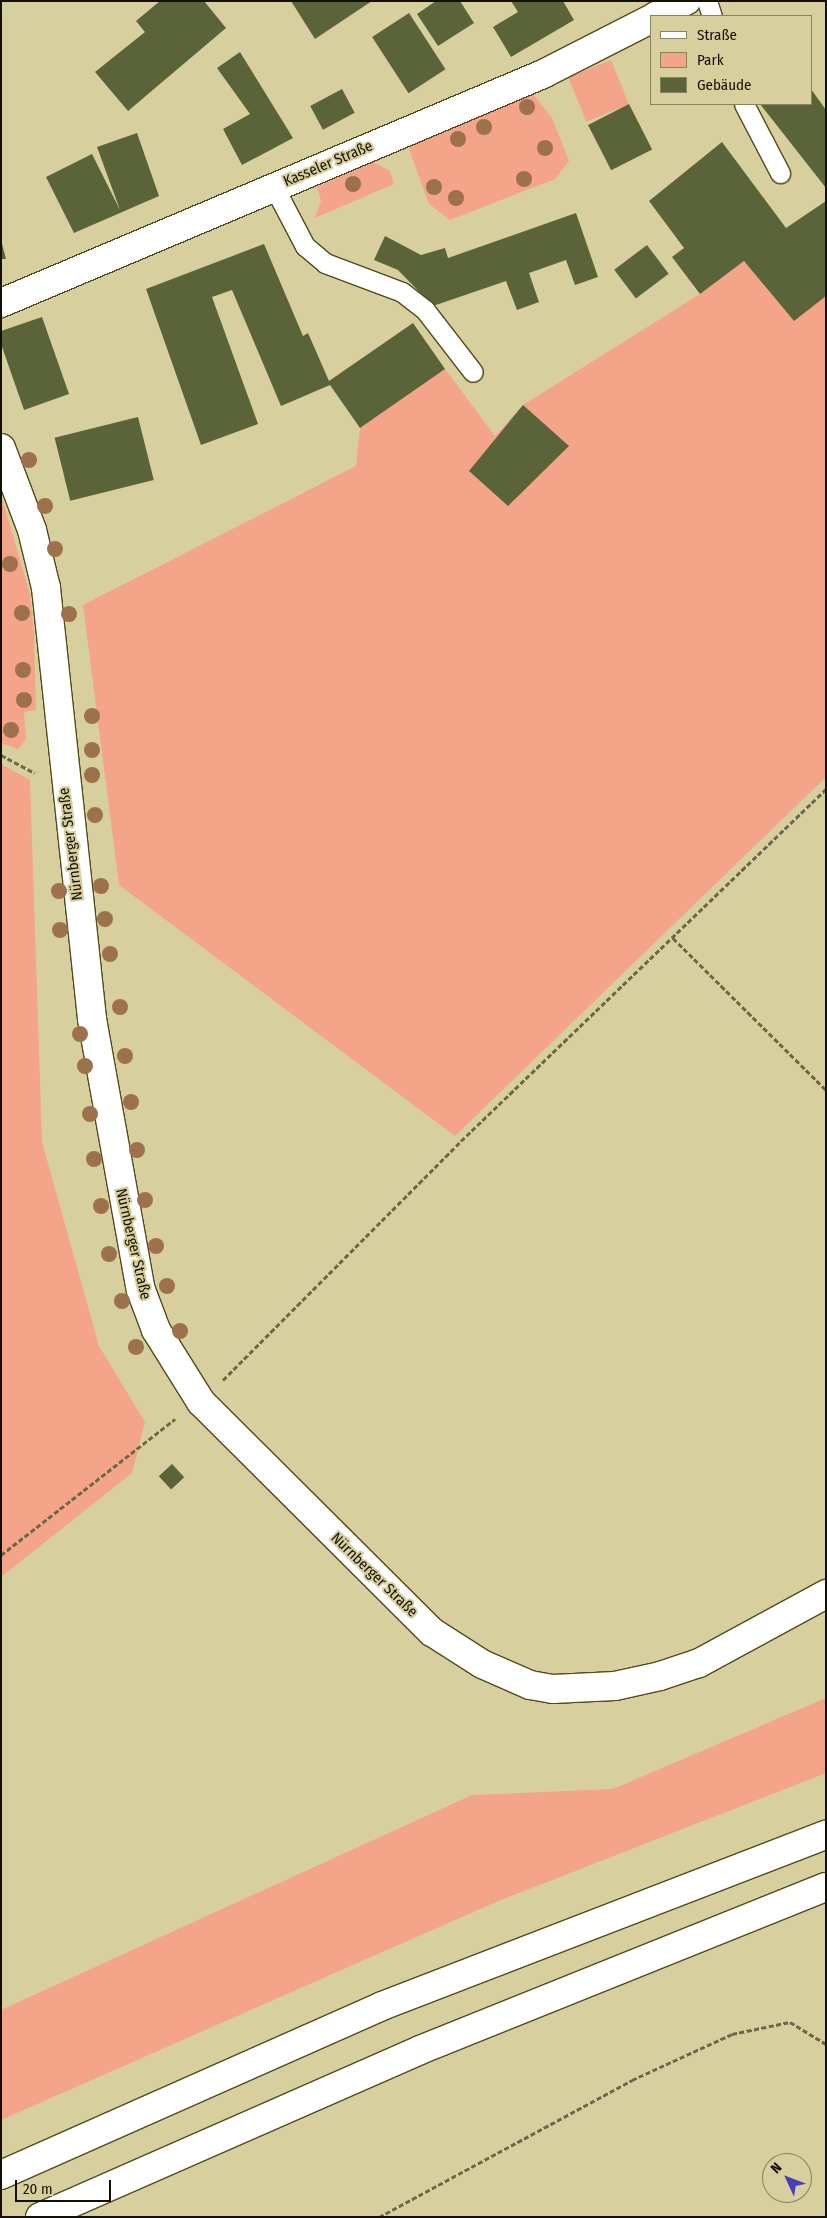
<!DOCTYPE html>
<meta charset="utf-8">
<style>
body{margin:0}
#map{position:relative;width:827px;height:2218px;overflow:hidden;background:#d8cf9e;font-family:"Fira Sans Condensed",sans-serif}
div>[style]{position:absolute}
.green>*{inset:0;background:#f3a489;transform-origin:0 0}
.building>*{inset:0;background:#5a6438;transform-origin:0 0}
.path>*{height:3px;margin-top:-1.5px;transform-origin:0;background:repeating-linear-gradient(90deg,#6d6749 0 5px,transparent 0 7.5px)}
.roads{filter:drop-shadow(1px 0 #524a1c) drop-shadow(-1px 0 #524a1c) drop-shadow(0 1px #524a1c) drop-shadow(0 -1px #524a1c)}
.lane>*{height:19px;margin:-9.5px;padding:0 9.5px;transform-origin:9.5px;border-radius:9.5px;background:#fff}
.street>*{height:28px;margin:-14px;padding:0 14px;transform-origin:14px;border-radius:14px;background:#fff}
.highway>*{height:28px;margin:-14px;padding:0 14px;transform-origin:14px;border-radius:14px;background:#fff}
.trees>*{width:16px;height:16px;margin:-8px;border-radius:50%;background:#9c714b}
span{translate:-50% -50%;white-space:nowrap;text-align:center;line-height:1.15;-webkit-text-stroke:4px #d8cf9e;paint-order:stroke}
.street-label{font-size:15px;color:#141001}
.frame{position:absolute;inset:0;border:2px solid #141001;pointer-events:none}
.legend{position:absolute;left:650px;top:15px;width:162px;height:90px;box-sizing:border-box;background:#d8cf9e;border:1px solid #8a835f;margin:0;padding:6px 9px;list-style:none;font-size:15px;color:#141001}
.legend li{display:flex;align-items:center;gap:10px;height:25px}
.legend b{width:25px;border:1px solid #8a835f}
.north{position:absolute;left:762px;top:2153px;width:50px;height:50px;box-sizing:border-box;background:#d8cf9e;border:1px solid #8a835f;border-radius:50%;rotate:313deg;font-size:14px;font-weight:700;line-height:20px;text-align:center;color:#141001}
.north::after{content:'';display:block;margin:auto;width:18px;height:22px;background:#473fb6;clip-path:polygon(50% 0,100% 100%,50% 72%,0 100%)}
.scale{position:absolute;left:15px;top:2180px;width:96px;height:22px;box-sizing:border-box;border:2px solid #141001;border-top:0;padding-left:6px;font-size:15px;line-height:18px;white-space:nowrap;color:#141001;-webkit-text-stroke:4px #d8cf9e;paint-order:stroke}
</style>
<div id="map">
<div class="green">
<div style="left:611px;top:60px;width:48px;height:46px;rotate:68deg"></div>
<div style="clip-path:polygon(533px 94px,552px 118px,569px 161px,555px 179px,450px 220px,429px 204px,409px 149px,415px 143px)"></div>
<div style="clip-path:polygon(374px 162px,390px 171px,394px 184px,315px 218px,321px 201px,317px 187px)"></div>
<div style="clip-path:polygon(744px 261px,793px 320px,826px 296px,826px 777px,455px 1136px,119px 885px,83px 605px,356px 466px,360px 428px,445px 369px,495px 436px,523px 405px,700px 294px)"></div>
<div style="clip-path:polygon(1px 495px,30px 594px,34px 633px,36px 710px,24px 712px,26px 739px,18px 749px,1px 743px)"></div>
<div style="clip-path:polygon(1px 764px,30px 780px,42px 1142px,99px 1346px,145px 1422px,132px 1473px,1px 1577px)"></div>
<div style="clip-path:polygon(826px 1698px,826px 1773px,496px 1902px,1px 2120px,1px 2010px,472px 1795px,613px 1789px)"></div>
</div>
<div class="building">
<div style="clip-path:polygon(160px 1px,204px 1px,226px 28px,128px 111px,95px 72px,145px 32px,136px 21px)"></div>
<div style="clip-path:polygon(291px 1px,372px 1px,315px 39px)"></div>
<div style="clip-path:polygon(436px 1px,460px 1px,474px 23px,438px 46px,417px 14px)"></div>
<div style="clip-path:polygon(511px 1px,563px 1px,574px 20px,511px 57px,493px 27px,518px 12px)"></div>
<div style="left:409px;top:13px;width:67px;height:44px;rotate:57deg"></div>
<div style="clip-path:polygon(240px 52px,293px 138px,242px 165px,223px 129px,250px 114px,217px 68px)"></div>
<div style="left:342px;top:89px;width:27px;height:36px;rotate:62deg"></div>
<div style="clip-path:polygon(811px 89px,826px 110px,826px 188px,760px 104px,811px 104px)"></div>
<div style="left:629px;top:104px;width:51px;height:46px;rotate:63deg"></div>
<div style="clip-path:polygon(137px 133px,159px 196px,74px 233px,46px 177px,92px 154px,120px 210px,97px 147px)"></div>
<div style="clip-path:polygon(722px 142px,786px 228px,826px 201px,826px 296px,794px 321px,744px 261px,700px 294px,672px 257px,684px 248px,649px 201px)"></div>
<div style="clip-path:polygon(576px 213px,598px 277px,575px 285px,566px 260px,529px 273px,539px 302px,517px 310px,506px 281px,433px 306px,398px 270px,374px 260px,385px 236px,421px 255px,445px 248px,448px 258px)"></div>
<div style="clip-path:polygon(1px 240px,6px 259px,1px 259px)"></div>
<div style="clip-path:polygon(264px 244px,303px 336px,308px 333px,329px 381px,413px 323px,445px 369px,360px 428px,330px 385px,281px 406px,232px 290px,212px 297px,258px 424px,201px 445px,146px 289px)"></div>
<div style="left:647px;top:245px;width:36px;height:41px;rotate:53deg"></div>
<div style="clip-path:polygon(42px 317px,69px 394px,24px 410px,1px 344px,1px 331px)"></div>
<div style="clip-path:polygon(523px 405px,569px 446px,508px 506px,469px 471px)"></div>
<div style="left:138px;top:417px;width:65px;height:86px;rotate:76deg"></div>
<div style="left:172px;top:1464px;width:18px;height:18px;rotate:47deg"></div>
</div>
<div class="path">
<div style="left:1px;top:755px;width:38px;rotate:28deg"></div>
<div style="left:673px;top:938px;width:216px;rotate:44.8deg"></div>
<div style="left:223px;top:1380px;width:337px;rotate:-45.1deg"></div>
<div style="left:461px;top:1141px;width:507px;rotate:-43.96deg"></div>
<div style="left:1px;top:1555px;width:221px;rotate:-38deg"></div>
<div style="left:379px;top:2217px;width:288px;rotate:-28.4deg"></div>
<div style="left:632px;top:2080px;width:110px;rotate:-24.7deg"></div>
<div style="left:732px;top:2034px;width:59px;rotate:-11.7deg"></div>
<div style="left:790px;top:2022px;width:42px;rotate:31.4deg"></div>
</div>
<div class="roads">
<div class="lane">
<div style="left:707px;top:1px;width:16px;rotate:72deg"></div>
<div style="left:744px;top:104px;width:78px;rotate:62.4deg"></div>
<div style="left:274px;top:187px;width:67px;rotate:62.3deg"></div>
<div style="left:305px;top:246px;width:26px;rotate:40deg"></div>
<div style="left:325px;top:263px;width:82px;rotate:20.6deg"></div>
<div style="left:402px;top:292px;width:29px;rotate:38deg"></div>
<div style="left:425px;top:310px;width:78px;rotate:52.3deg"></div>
</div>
<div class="street">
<div style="left:656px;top:16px;width:34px;rotate:-27deg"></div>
<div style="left:1px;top:303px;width:588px;rotate:-22.9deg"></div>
<div style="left:543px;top:74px;width:121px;rotate:-27deg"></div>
<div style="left:1px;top:448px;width:88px;rotate:69.3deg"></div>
<div style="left:32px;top:530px;width:60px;rotate:76.4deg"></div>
<div style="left:46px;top:588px;width:433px;rotate:83.9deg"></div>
<div style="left:92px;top:1019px;width:275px;rotate:79.8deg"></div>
<div style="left:141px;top:1290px;width:43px;rotate:69.4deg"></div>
<div style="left:156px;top:1330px;width:85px;rotate:58deg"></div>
<div style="left:201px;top:1402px;width:326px;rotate:44.9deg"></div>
<div style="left:432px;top:1632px;width:59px;rotate:32.6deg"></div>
<div style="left:482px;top:1664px;width:52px;rotate:23.6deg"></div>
<div style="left:530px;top:1685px;width:23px;rotate:10deg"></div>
<div style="left:553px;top:1689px;width:62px;rotate:-2.8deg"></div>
<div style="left:615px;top:1686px;width:46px;rotate:-12.5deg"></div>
<div style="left:660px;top:1676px;width:41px;rotate:-18.4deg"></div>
<div style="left:699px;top:1663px;width:145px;rotate:-28.5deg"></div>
</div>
<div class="highway">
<div style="left:1px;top:2175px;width:417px;rotate:-23.9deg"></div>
<div style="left:382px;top:2006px;width:476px;rotate:-21.1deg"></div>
<div style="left:40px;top:2217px;width:415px;rotate:-23.7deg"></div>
<div style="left:420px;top:2050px;width:437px;rotate:-21.9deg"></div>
</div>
</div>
<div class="trees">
<div style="left:527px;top:107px"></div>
<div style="left:484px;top:127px"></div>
<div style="left:458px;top:139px"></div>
<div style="left:545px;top:148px"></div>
<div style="left:524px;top:179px"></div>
<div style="left:353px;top:184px"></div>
<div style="left:434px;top:187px"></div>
<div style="left:456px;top:198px"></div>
<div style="left:29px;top:460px"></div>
<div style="left:45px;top:506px"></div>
<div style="left:55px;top:549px"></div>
<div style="left:10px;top:564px"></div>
<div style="left:22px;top:613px"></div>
<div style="left:69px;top:614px"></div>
<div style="left:23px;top:670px"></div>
<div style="left:24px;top:700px"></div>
<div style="left:92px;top:716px"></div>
<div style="left:11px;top:730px"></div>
<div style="left:92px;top:750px"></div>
<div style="left:92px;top:775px"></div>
<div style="left:95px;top:815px"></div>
<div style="left:101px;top:886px"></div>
<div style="left:59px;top:891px"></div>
<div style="left:105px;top:919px"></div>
<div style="left:60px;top:930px"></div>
<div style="left:110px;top:954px"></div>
<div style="left:120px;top:1007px"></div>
<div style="left:80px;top:1034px"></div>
<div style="left:125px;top:1056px"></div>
<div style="left:85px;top:1066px"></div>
<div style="left:131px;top:1102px"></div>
<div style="left:90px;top:1114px"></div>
<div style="left:137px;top:1150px"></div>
<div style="left:94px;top:1159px"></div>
<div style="left:145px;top:1200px"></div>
<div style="left:101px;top:1206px"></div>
<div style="left:156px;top:1246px"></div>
<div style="left:109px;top:1254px"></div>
<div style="left:167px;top:1286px"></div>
<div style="left:122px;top:1301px"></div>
<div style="left:180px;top:1331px"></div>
<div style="left:136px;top:1347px"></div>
</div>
<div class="street-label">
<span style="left:328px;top:164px;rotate:-23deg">Kasseler Straße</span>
<span style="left:71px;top:844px;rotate:-97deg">Nürnberger Straße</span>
<span style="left:133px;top:1244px;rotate:77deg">Nürnberger Straße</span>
<span style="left:374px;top:1575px;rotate:44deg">Nürnberger Straße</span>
</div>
<div class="frame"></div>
<ul class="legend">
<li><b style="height:6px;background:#fff"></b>Straße</li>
<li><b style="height:14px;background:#f3a489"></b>Park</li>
<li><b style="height:14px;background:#5a6438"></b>Gebäude</li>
</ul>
<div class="north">N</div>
<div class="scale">20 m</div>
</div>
